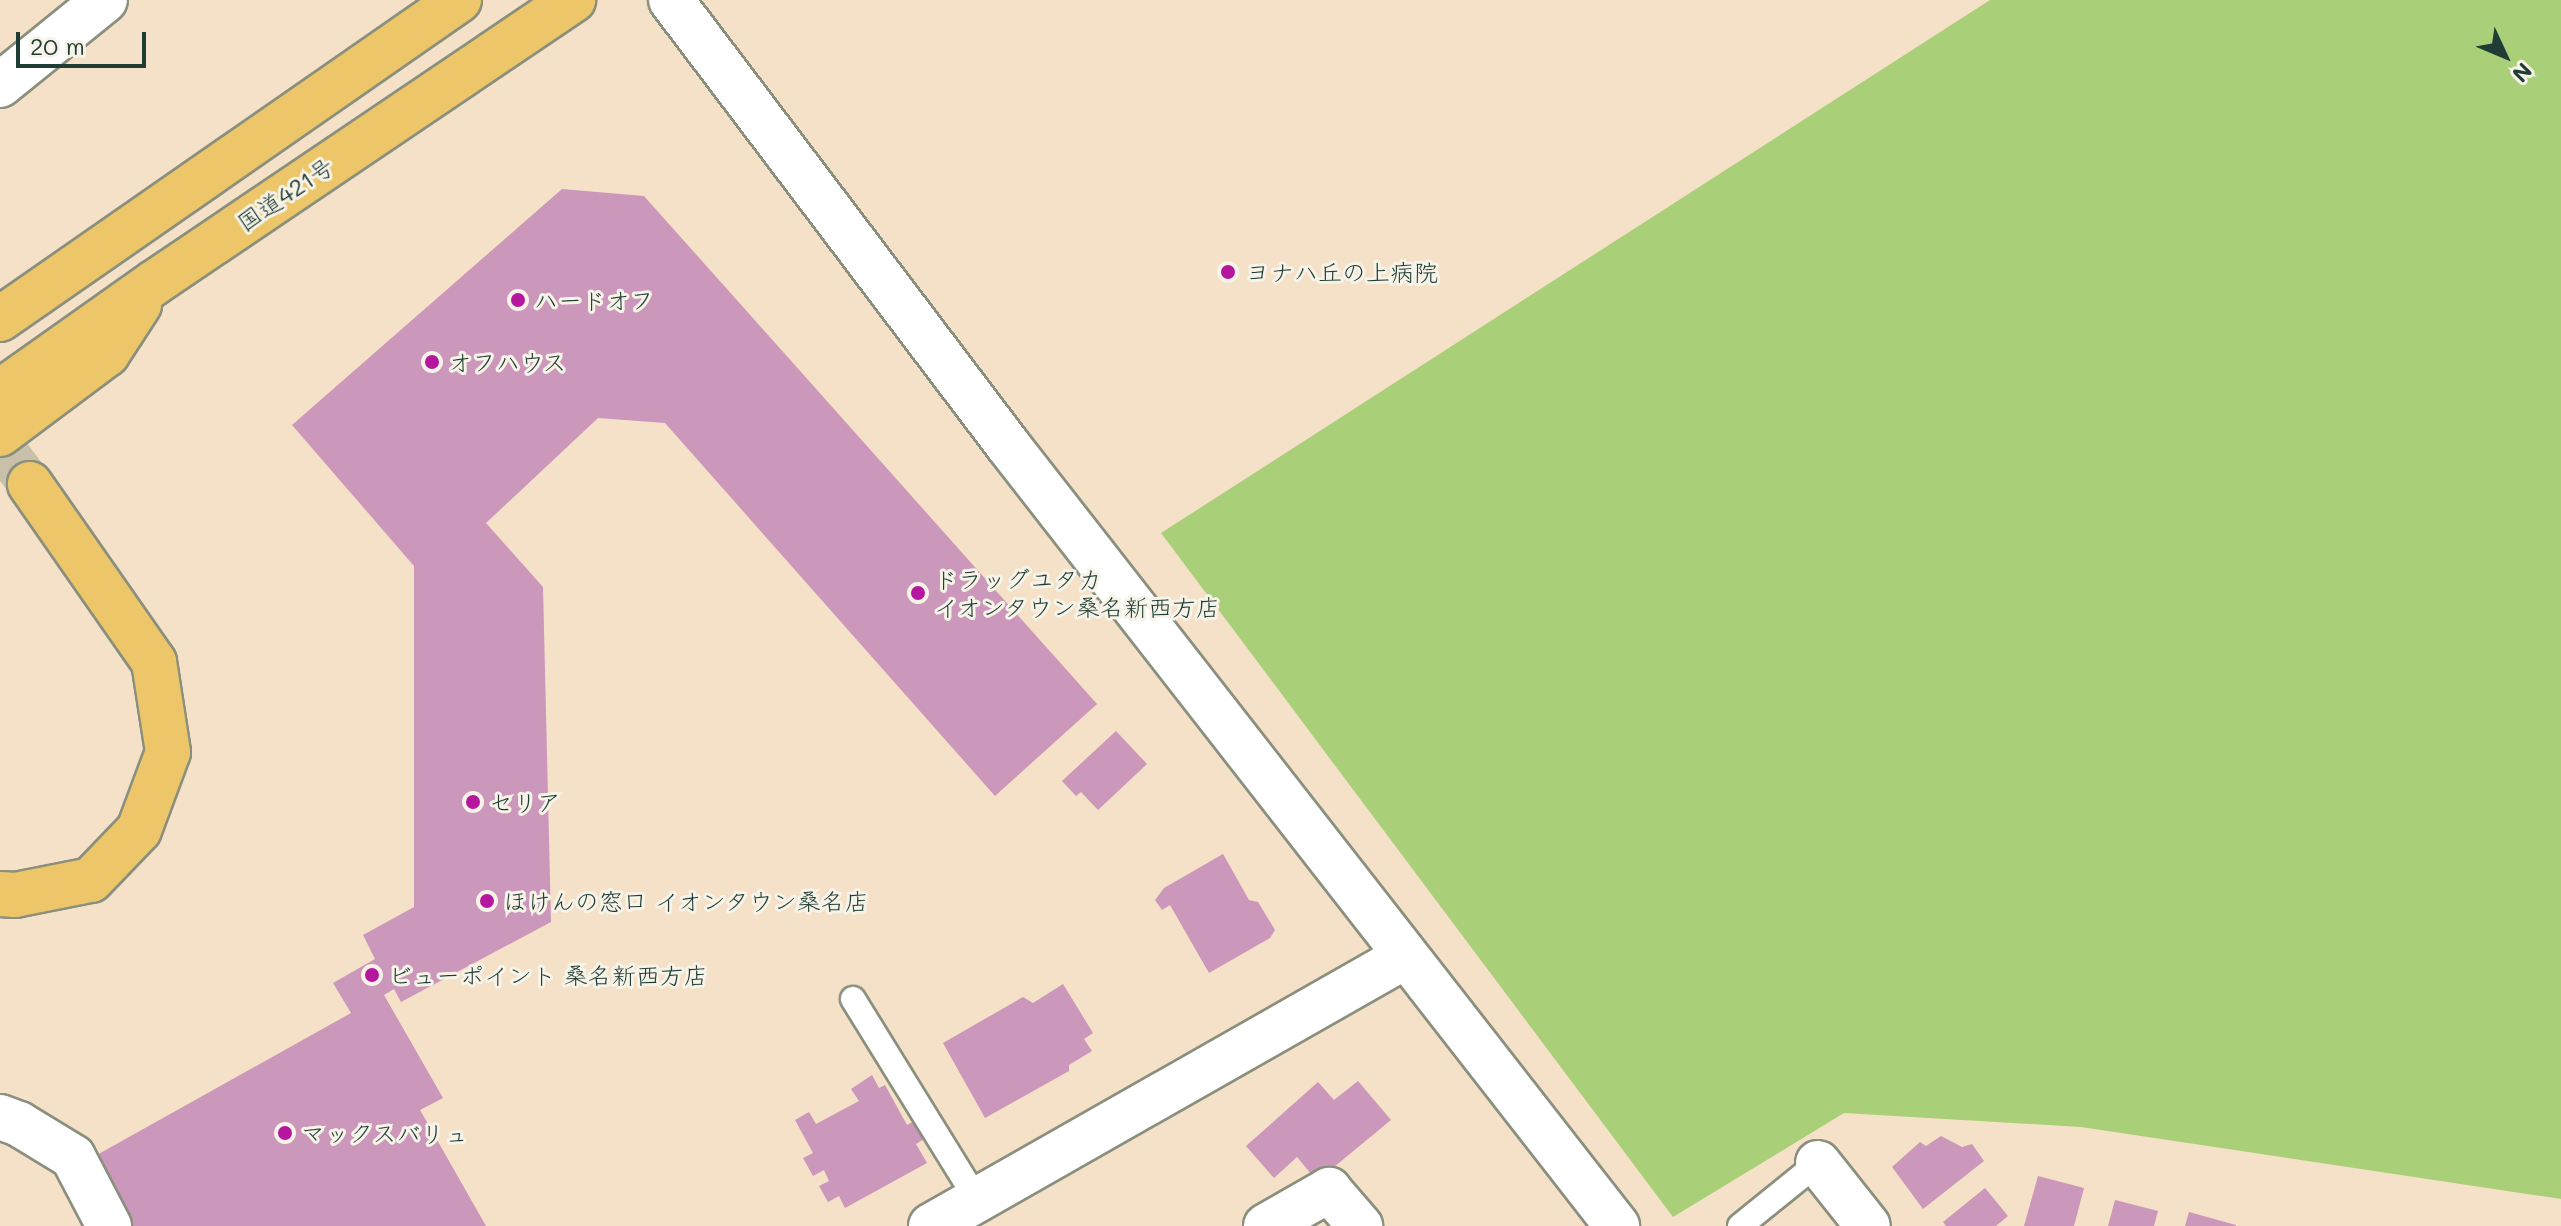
<!DOCTYPE html>
<meta charset="utf-8">
<style>
body{margin:0}
#map{position:relative;width:2561px;height:1226px;overflow:hidden;background:#f4e1c7;font-family:Mali,"Klee One",sans-serif}
div>[style]{position:absolute}
.green>*{inset:0;background:#aacf79}
.building>*{inset:0;background:#cb97ba}
.trunk-tunnel>*{height:44px;margin-top:-22px;transform-origin:0;background:repeating-linear-gradient(90deg,#c9c0aa 0 44px,transparent 0 66px)}
.roads{filter:drop-shadow(2px 0 #8a8f7e) drop-shadow(-2px 0 #8a8f7e) drop-shadow(0 2px #8a8f7e) drop-shadow(0 -2px #8a8f7e)}
.service>*{height:24px;margin:-12px;padding:0 12px;transform-origin:12px;border-radius:12px;background:#fff}
.minor>*{height:44px;margin:-22px;padding:0 22px;transform-origin:22px;border-radius:22px;background:#fff}
.tertiary>*{height:44px;margin:-22px;padding:0 22px;transform-origin:22px;border-radius:22px;background:#fff}
.trunk>*{height:44px;margin:-22px;padding:0 22px;transform-origin:22px;border-radius:22px;background:#ecc669}
.dots>*{width:22px;height:22px;translate:-50% -50%;box-sizing:border-box;border:4px solid #f7f3e8;border-radius:50%}
span{translate:-50% -50%;white-space:nowrap;text-align:center;line-height:1.15;-webkit-text-stroke:6px #f7f3e8;paint-order:stroke}
.street-label{font-size:24px;color:#1f3d34}
.poi-label{font-size:24px;color:#1f3d34}
.left{translate:0 -50%;text-align:left}
.north{position:absolute;left:2465px;top:16px;width:80px;height:80px;-webkit-text-stroke:6px #f7f3e8;paint-order:stroke;rotate:134deg;font-size:22px;font-weight:700;line-height:32px;text-align:center;color:#1f3d34}
.north::after{content:'';display:block;margin:auto;width:28px;height:36px;background:#1f3d34;clip-path:polygon(50% 0,100% 100%,50% 72%,0 100%)}
.scale{position:absolute;left:16px;top:32px;width:130px;height:36px;box-sizing:border-box;border:4px solid #1f3d34;border-top:0;padding-left:10px;font-size:24px;line-height:28px;white-space:nowrap;color:#1f3d34;-webkit-text-stroke:6px #f7f3e8;paint-order:stroke}
</style>
<div id="map">
<div class="green">
<div style="clip-path:polygon(1990px 0,2561px 0,2561px 1199px,2081px 1127px,1844px 1113px,1673px 1217px,1161px 533px)"></div>
</div>
<div class="building">
<div style="clip-path:polygon(562px 189px,644px 196px,1097px 704px,995px 796px,665px 423px,598px 418px,486px 523px,543px 587px,551px 922px,401px 1002px,394px 989px,384px 995px,443px 1098px,420px 1110px,486px 1226px,133px 1226px,95px 1156px,351px 1013px,333px 983px,375px 959px,363px 935px,414px 907px,414px 566px,292px 425px)"></div>
<div style="clip-path:polygon(1116px 731px,1147px 764px,1098px 810px,1081px 792px,1076px 796px,1062px 781px)"></div>
<div style="clip-path:polygon(1223px 854px,1249px 900px,1258px 902px,1275px 930px,1270px 938px,1209px 973px,1170px 905px,1162px 910px,1155px 900px,1164px 888px)"></div>
<div style="clip-path:polygon(1063px 984px,1093px 1033px,1084px 1039px,1092px 1051px,1069px 1065px,1069px 1071px,985px 1118px,943px 1043px,1023px 997px,1033px 1003px)"></div>
<div style="clip-path:polygon(872px 1075px,879px 1088px,885px 1085px,907px 1125px,914px 1121px,924px 1139px,916px 1144px,927px 1163px,845px 1208px,839px 1196px,828px 1202px,819px 1186px,829px 1181px,824px 1170px,813px 1176px,803px 1158px,813px 1153px,795px 1120px,809px 1112px,816px 1124px,859px 1101px,851px 1089px)"></div>
<div style="clip-path:polygon(1358px 1081px,1391px 1120px,1317px 1181px,1297px 1157px,1274px 1178px,1246px 1146px,1318px 1082px,1334px 1100px)"></div>
<div style="clip-path:polygon(1941px 1136px,1962px 1147px,1972px 1144px,1984px 1161px,1923px 1209px,1892px 1167px,1920px 1142px,1926px 1146px)"></div>
<div style="clip-path:polygon(2038px 1176px,2084px 1188px,2074px 1226px,2024px 1226px)"></div>
<div style="clip-path:polygon(1985px 1188px,2008px 1216px,1996px 1226px,1946px 1226px,1943px 1222px)"></div>
<div style="clip-path:polygon(2115px 1200px,2158px 1211px,2154px 1226px,2108px 1226px)"></div>
<div style="clip-path:polygon(2189px 1212px,2236px 1225px,2236px 1226px,2185px 1226px)"></div>
</div>
<div class="trunk-tunnel">
<div style="left:0;top:444px;width:50px;rotate:53.1deg"></div>
</div>
<div class="roads">
<div class="service">
<div style="left:853px;top:999px;width:236px;rotate:58.3deg"></div>
<div style="left:1740px;top:1226px;width:100px;rotate:-38.9deg"></div>
</div>
<div class="minor">
<div style="left:0;top:85px;width:135px;rotate:-39deg"></div>
<div style="left:0;top:1117px;width:20px;rotate:20deg"></div>
<div style="left:19px;top:1124px;width:63px;rotate:31.4deg"></div>
<div style="left:73px;top:1157px;width:78px;rotate:62.4deg"></div>
<div style="left:1818px;top:1163px;width:80px;rotate:51.6deg"></div>
<div style="left:1266px;top:1226px;width:73px;rotate:-29.7deg"></div>
<div style="left:1329px;top:1190px;width:48px;rotate:49.3deg"></div>
</div>
<div class="tertiary">
<div style="left:671px;top:0;width:557px;rotate:52.88deg"></div>
<div style="left:1007px;top:444px;width:992px;rotate:52.04deg"></div>
<div style="left:931px;top:1226px;width:546px;rotate:-29.61deg"></div>
</div>
<div class="trunk">
<div style="left:0;top:319px;width:559px;rotate:-34.8deg"></div>
<div style="left:0;top:392px;width:189px;rotate:-35.3deg"></div>
<div style="left:154px;top:283px;width:506px;rotate:-34.04deg"></div>
<div style="left:0;top:434px;width:134px;rotate:-36.8deg"></div>
<div style="left:107px;top:354px;width:59px;rotate:-56.9deg"></div>
<div style="left:0;top:894px;width:15px;rotate:4deg"></div>
<div style="left:15px;top:895px;width:77px;rotate:-11.2deg"></div>
<div style="left:91px;top:880px;width:69px;rotate:-46.2deg"></div>
<div style="left:139px;top:830px;width:83px;rotate:-69.6deg"></div>
<div style="left:168px;top:752px;width:91px;rotate:-98.8deg"></div>
<div style="left:154px;top:662px;width:217px;rotate:-124.9deg"></div>
</div>
</div>
<div class="dots">
<div style="left:1228px;top:272px;background:#b5179e"></div>
<div style="left:518px;top:300px;background:#b5179e"></div>
<div style="left:432px;top:362px;background:#b5179e"></div>
<div style="left:918px;top:593px;background:#b5179e"></div>
<div style="left:473px;top:802px;background:#b5179e"></div>
<div style="left:487px;top:901px;background:#b5179e"></div>
<div style="left:372px;top:975px;background:#b5179e"></div>
<div style="left:285px;top:1133px;background:#b5179e"></div>
</div>
<div class="street-label">
<span style="left:285px;top:194px;rotate:-34deg">国道421号</span>
</div>
<div class="poi-label">
<span class="left" style="left:1246px;top:272px">ヨナハ丘の上病院</span>
<span class="left" style="left:534px;top:300px">ハードオフ</span>
<span class="left" style="left:448px;top:362px">オフハウス</span>
<span class="left" style="left:934px;top:593px">ドラッグユタカ<br>イオンタウン桑名新西方店</span>
<span class="left" style="left:489px;top:802px">セリア</span>
<span class="left" style="left:503px;top:901px">ほけんの窓口 イオンタウン桑名店</span>
<span class="left" style="left:388px;top:975px">ビューポイント 桑名新西方店</span>
<span class="left" style="left:301px;top:1133px">マックスバリュ</span>
</div>
<div class="north">N</div>
<div class="scale">20 m</div>
</div>
